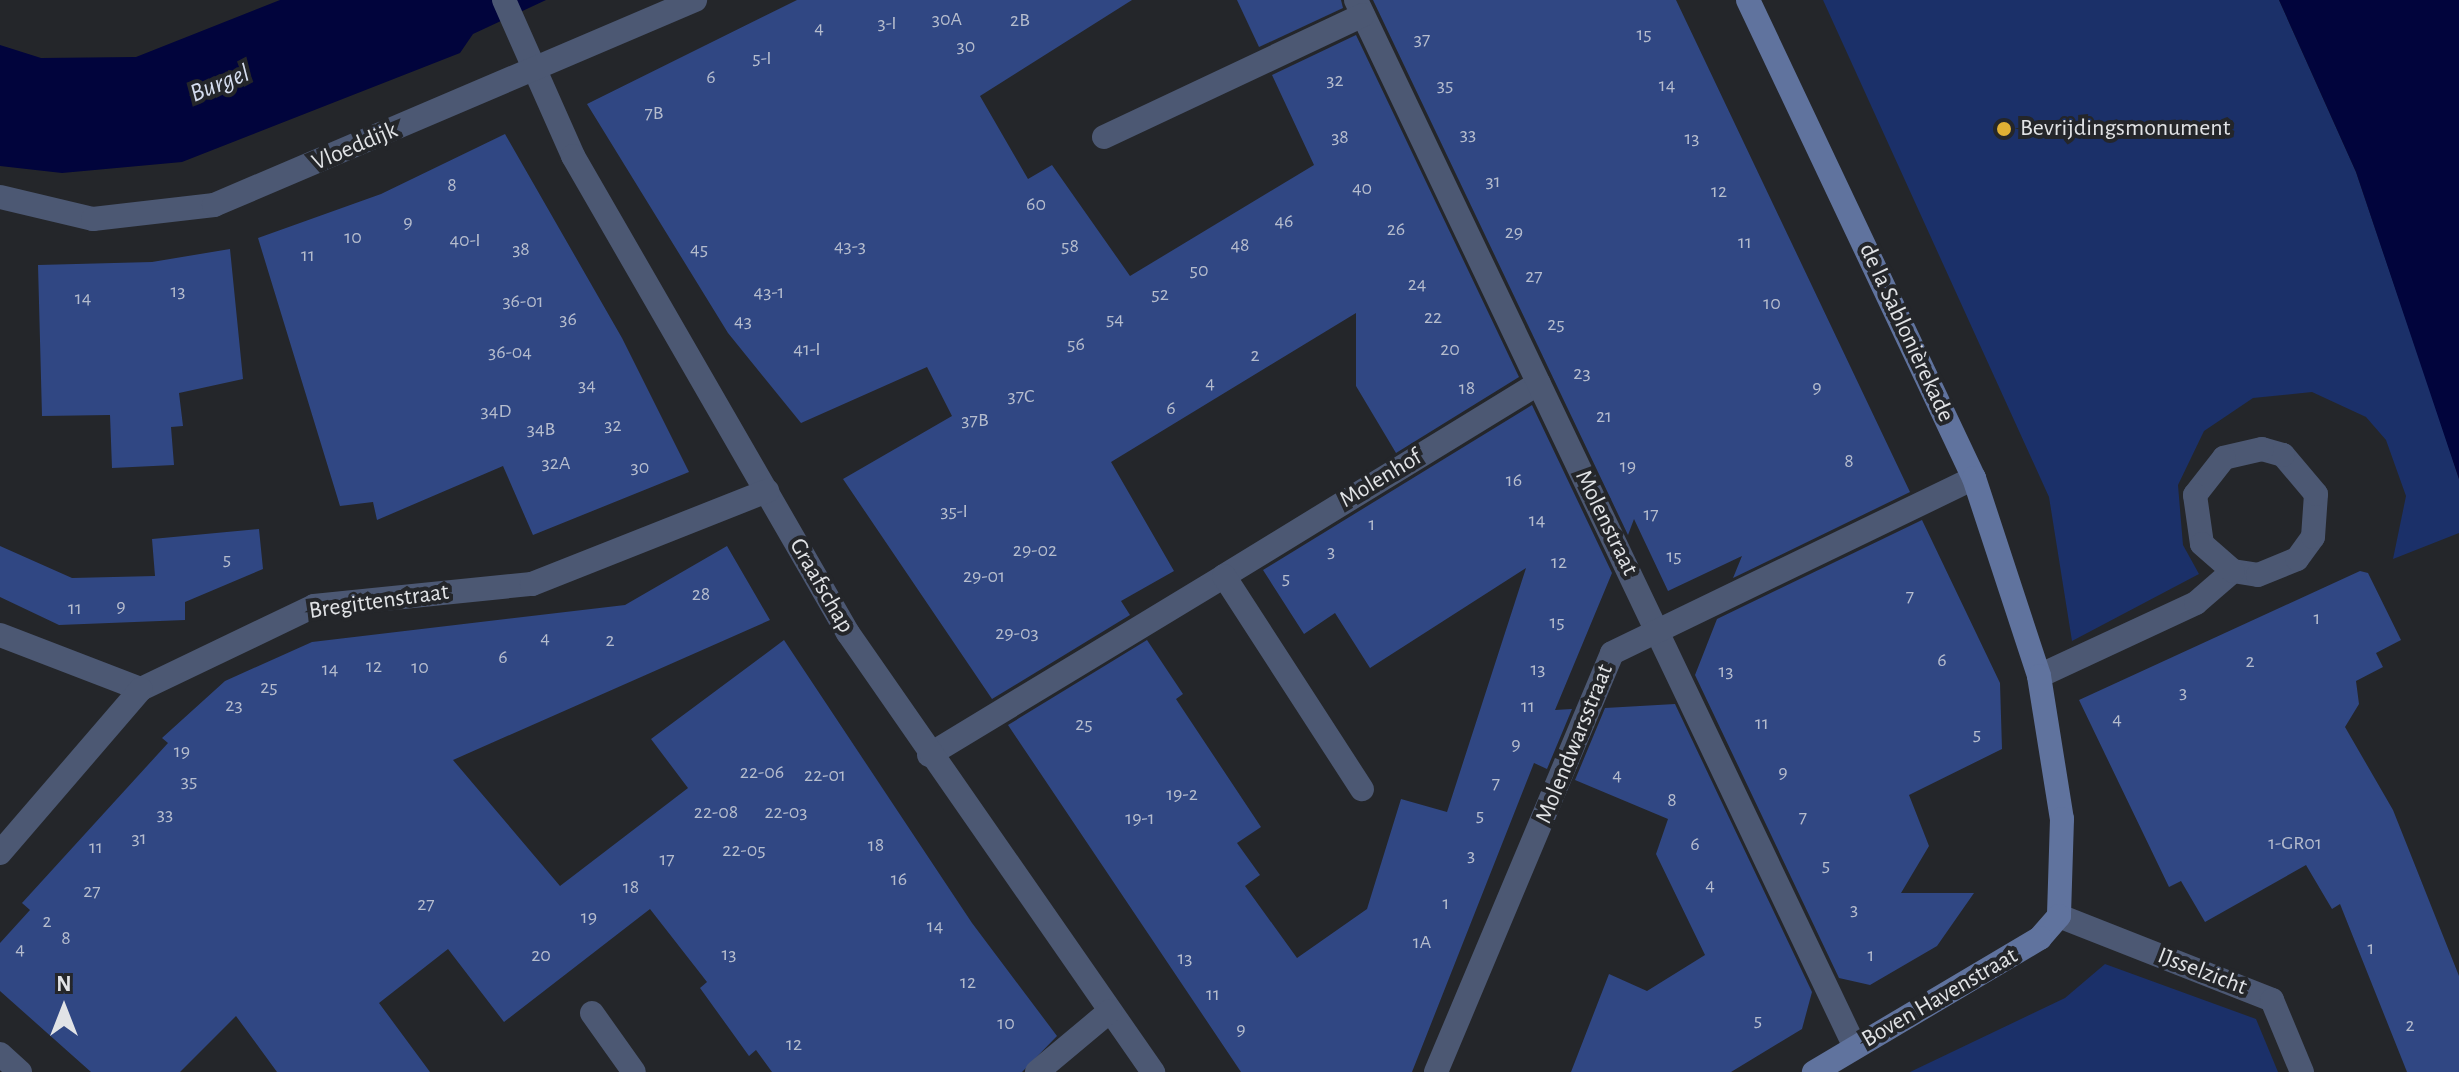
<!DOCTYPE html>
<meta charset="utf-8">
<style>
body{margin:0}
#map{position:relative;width:2459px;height:1072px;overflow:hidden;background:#24262a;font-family:"Alegreya Sans",sans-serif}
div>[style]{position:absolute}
.green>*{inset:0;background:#1b3069}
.water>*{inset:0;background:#01043c}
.building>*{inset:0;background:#304783}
.lane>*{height:24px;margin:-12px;padding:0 12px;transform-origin:12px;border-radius:12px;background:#4c5873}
.street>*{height:24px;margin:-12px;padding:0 12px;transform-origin:12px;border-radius:12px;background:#4c5873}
.secondary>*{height:24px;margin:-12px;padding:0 12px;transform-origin:12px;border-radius:12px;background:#60739e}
.dots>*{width:22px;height:22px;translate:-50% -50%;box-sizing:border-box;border:4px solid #24262a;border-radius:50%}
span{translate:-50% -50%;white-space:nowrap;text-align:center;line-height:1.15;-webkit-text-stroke:8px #24262a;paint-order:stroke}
.number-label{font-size:20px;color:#b5bccd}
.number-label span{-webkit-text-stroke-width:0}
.poi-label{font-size:24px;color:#e1e3e6}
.left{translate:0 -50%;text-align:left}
.street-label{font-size:24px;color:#e1e3e6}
.water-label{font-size:26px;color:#d5ddef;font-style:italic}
.north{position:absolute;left:24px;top:968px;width:80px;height:80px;-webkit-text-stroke:6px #24262a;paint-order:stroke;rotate:0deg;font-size:22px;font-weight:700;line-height:32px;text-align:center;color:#e1e3e6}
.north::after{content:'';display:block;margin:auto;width:28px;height:36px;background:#e1e3e6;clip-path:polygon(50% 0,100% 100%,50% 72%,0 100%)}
</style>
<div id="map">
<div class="green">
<div style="clip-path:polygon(1823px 0,2279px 0,2356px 172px,2440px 420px,2459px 479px,2459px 533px,2393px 559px,2406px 496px,2386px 440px,2366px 417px,2312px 392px,2253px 398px,2204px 431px,2178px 485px,2183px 545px,2199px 574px,2072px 641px,2049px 497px)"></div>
<div style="clip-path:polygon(2105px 964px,2256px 1019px,2278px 1072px,1910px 1072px,2065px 998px)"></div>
</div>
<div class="water">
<div style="clip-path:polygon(280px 0,546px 0,473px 34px,460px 53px,182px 162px,62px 173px,0 166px,0 45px,41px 58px,136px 57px)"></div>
<div style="clip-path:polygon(2279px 0,2459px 0,2459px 479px,2356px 172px)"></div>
</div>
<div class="building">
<div style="clip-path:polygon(797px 0,1132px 0,980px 96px,1028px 179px,1052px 165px,1130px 276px,1314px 165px,1272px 75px,1356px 35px,1519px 377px,1396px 453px,1356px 386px,1356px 313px,1111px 462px,1174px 571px,1121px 601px,1130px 615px,992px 699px,843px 479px,952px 416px,927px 367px,801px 423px,728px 333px,587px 104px)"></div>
<div style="clip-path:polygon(1237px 0,1341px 0,1343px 8px,1259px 47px)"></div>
<div style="clip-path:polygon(1373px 0,1676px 0,1910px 492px,1733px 578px,1742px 556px,1668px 591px,1634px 519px,1628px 535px)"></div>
<div style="clip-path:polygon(505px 134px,622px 338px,689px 472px,533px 535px,503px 466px,377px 520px,373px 502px,340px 506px,258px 238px,381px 194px)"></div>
<div style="clip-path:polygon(230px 249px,243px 379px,179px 393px,183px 426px,171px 427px,174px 465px,112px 468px,110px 415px,42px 416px,38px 265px,152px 262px)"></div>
<div style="clip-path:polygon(1532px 405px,1612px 573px,1555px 710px,1572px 709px,1547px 769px,1534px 763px,1412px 1072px,1241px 1072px,1008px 725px,1147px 640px,1183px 694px,1176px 699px,1261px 827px,1237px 843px,1260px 875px,1245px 886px,1297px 958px,1367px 909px,1401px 799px,1447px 812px,1526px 568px,1370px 668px,1335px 613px,1304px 634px,1263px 570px)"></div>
<div style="clip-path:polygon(1922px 520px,2000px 683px,2002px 749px,1909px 795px,1929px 846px,1901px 893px,1974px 893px,1937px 946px,1870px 985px,1839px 978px,1695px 675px,1717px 619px)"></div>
<div style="clip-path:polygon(259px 529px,263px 569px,185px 602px,185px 620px,59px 625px,0 597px,0 546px,72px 578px,155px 576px,152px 539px)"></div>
<div style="clip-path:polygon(727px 546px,770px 620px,453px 760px,560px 886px,688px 788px,651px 739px,784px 640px,972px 923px,1057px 1036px,1022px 1072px,772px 1072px,756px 1050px,749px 1056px,700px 988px,707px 982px,650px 909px,504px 1022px,448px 949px,379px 1003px,430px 1072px,277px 1072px,236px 1016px,180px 1072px,91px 1072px,0 991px,0 943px,30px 910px,22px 903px,168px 743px,162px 738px,225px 681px,312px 642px,625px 605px)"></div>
<div style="clip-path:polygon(2360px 571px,2368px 573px,2401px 640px,2376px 653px,2383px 667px,2356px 681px,2359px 704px,2345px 727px,2393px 810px,2459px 976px,2459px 1072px,2407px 1072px,2340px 904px,2332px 909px,2306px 865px,2205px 922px,2181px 881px,2169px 887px,2079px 700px)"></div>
<div style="clip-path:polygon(1675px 704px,1812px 992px,1802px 1029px,1731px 1072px,1571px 1072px,1609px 974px,1647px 991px,1705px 955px,1656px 854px,1668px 819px,1575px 780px,1605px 708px)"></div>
</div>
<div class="lane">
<div style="left:1224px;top:576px;width:369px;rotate:-31.5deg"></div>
<div style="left:929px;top:755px;width:345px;rotate:-31.2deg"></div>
<div style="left:1224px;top:576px;width:254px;rotate:57.1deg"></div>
</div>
<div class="street">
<div style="left:504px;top:0;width:171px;rotate:66.1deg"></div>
<div style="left:573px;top:156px;width:551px;rotate:60.04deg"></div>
<div style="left:848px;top:633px;width:535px;rotate:55.21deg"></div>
<div style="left:1356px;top:0;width:1160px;rotate:64.52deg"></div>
<div style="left:1104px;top:137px;width:286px;rotate:-25.2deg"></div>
<div style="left:0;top:197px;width:96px;rotate:13.3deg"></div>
<div style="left:93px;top:219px;width:122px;rotate:-6.6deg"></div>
<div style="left:214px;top:205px;width:523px;rotate:-23.08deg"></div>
<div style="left:0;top:635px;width:151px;rotate:21deg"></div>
<div style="left:141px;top:689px;width:192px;rotate:-25.6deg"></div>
<div style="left:314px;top:606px;width:219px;rotate:-5.8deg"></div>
<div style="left:532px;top:584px;width:253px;rotate:-21.6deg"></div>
<div style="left:2039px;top:676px;width:173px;rotate:-24.9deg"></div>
<div style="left:2196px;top:603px;width:49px;rotate:-40.9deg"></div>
<div style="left:2233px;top:571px;width:25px;rotate:9deg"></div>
<div style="left:2258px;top:575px;width:42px;rotate:-22.3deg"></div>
<div style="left:2297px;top:559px;width:27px;rotate:-54deg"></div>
<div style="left:2313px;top:537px;width:43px;rotate:-86deg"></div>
<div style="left:2316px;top:494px;width:51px;rotate:-130.2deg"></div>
<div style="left:2283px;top:455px;width:22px;rotate:-164deg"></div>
<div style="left:2262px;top:449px;width:39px;rotate:167deg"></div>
<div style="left:2224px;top:458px;width:47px;rotate:128.1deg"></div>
<div style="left:2195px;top:495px;width:49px;rotate:81.9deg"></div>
<div style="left:2202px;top:544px;width:41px;rotate:41.1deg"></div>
<div style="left:0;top:853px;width:216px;rotate:-49.3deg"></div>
<div style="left:2059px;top:916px;width:229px;rotate:21.5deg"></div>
<div style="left:2272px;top:1000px;width:78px;rotate:67.4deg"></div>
<div style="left:592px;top:1013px;width:72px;rotate:54.6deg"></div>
<div style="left:0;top:1054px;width:27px;rotate:42deg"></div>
<div style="left:1037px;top:1072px;width:95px;rotate:-39.9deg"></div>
<div style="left:1436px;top:1072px;width:454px;rotate:-67.2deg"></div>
<div style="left:1612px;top:653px;width:402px;rotate:-25.8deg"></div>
</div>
<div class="secondary">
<div style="left:1748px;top:0;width:529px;rotate:64.7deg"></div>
<div style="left:1974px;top:478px;width:208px;rotate:71.8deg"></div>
<div style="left:2039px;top:676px;width:145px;rotate:80.9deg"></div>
<div style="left:2062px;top:819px;width:97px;rotate:91.8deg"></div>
<div style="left:2059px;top:916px;width:29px;rotate:131deg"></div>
<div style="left:2040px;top:938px;width:263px;rotate:149.3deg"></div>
</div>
<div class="dots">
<div style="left:2004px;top:129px;background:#e0b034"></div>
</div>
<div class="number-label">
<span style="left:947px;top:19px">30A</span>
<span style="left:1020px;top:20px">2B</span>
<span style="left:887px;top:23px">3-I</span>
<span style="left:819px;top:28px">4</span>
<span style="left:1644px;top:34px">15</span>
<span style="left:1422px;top:39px">37</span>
<span style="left:966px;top:46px">30</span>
<span style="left:762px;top:58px">5-I</span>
<span style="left:711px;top:77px">6</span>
<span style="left:1335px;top:80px">32</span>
<span style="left:1445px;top:85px">35</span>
<span style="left:1667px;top:85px">14</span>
<span style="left:654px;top:113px">7B</span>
<span style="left:1468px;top:134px">33</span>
<span style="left:1340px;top:137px">38</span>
<span style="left:1692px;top:138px">13</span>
<span style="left:1493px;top:181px">31</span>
<span style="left:452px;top:185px">8</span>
<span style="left:1362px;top:188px">40</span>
<span style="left:1719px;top:191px">12</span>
<span style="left:1036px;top:204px">60</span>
<span style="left:1284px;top:221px">46</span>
<span style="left:408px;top:222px">9</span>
<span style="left:1396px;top:229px">26</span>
<span style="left:1514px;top:232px">29</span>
<span style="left:353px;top:237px">10</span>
<span style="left:465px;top:240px">40-I</span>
<span style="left:1745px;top:242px">11</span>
<span style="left:1240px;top:245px">48</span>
<span style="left:850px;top:246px">43-3</span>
<span style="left:1070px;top:246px">58</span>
<span style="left:521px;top:249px">38</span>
<span style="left:699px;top:249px">45</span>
<span style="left:308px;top:255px">11</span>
<span style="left:1199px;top:270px">50</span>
<span style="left:1534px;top:276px">27</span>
<span style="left:1417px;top:284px">24</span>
<span style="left:178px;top:291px">13</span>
<span style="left:769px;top:292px">43-1</span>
<span style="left:1160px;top:294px">52</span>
<span style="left:83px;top:298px">14</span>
<span style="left:523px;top:301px">36-01</span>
<span style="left:1772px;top:303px">10</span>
<span style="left:1433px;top:317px">22</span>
<span style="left:568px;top:319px">36</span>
<span style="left:1115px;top:319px">54</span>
<span style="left:743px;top:321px">43</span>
<span style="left:1556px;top:324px">25</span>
<span style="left:1076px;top:344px">56</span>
<span style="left:807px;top:349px">41-I</span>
<span style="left:1450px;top:349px">20</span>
<span style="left:510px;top:352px">36-04</span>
<span style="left:1255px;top:355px">2</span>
<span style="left:1582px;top:373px">23</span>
<span style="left:1210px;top:383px">4</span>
<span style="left:587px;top:385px">34</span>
<span style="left:1817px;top:387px">9</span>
<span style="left:1467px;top:388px">18</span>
<span style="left:1021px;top:396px">37C</span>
<span style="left:1171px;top:408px">6</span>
<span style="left:496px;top:411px">34D</span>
<span style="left:1604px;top:416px">21</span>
<span style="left:975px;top:420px">37B</span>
<span style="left:613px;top:425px">32</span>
<span style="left:541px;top:429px">34B</span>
<span style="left:1849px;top:461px">8</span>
<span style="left:556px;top:463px">32A</span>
<span style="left:1628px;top:466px">19</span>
<span style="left:640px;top:467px">30</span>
<span style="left:1514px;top:480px">16</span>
<span style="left:954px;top:511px">35-I</span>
<span style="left:1651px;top:514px">17</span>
<span style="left:1537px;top:520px">14</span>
<span style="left:1372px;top:524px">1</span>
<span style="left:1035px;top:550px">29-02</span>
<span style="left:1331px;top:551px">3</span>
<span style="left:1674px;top:556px">15</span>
<span style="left:227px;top:559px">5</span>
<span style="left:1559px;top:562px">12</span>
<span style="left:984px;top:576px">29-01</span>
<span style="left:1286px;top:578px">5</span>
<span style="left:701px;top:594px">28</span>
<span style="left:1910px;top:596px">7</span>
<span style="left:121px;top:606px">9</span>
<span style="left:75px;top:608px">11</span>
<span style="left:2317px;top:618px">1</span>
<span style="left:1557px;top:622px">15</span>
<span style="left:1017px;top:633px">29-03</span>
<span style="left:545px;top:638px">4</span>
<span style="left:610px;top:640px">2</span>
<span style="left:503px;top:657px">6</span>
<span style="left:1942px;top:660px">6</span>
<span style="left:2250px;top:661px">2</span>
<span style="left:374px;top:666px">12</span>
<span style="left:420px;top:667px">10</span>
<span style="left:330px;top:669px">14</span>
<span style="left:1538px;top:669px">13</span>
<span style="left:1726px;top:671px">13</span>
<span style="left:269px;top:687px">25</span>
<span style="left:2183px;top:692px">3</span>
<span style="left:234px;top:705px">23</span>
<span style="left:1528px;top:706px">11</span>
<span style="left:2117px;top:719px">4</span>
<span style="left:1762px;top:723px">11</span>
<span style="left:1084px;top:724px">25</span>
<span style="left:1977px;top:734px">5</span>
<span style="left:1516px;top:744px">9</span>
<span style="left:182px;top:751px">19</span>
<span style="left:762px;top:772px">22-06</span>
<span style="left:1783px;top:772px">9</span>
<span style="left:825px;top:775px">22-01</span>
<span style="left:1617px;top:775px">4</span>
<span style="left:189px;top:781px">35</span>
<span style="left:1496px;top:783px">7</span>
<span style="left:1182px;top:794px">19-2</span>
<span style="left:1672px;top:800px">8</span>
<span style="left:716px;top:812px">22-08</span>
<span style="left:786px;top:812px">22-03</span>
<span style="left:165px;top:814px">33</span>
<span style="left:1480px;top:815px">5</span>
<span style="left:1803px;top:817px">7</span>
<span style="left:1140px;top:818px">19-1</span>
<span style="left:139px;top:838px">31</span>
<span style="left:2295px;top:843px">1-GR01</span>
<span style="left:1695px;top:844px">6</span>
<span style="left:876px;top:845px">18</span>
<span style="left:96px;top:847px">11</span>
<span style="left:744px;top:850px">22-05</span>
<span style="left:1471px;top:855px">3</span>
<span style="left:667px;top:859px">17</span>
<span style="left:1826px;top:865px">5</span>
<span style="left:899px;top:879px">16</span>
<span style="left:1710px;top:885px">4</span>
<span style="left:631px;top:887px">18</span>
<span style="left:92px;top:891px">27</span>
<span style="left:1446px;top:903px">1</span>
<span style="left:426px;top:904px">27</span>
<span style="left:1854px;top:909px">3</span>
<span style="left:589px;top:917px">19</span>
<span style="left:47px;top:921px">2</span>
<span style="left:935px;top:926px">14</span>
<span style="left:66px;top:938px">8</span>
<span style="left:1422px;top:942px">1A</span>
<span style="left:2371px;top:948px">1</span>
<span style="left:20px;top:949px">4</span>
<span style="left:729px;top:954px">13</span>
<span style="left:541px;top:955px">20</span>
<span style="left:1871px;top:955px">1</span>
<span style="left:1185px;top:958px">13</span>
<span style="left:968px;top:982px">12</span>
<span style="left:1213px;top:994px">11</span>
<span style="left:1758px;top:1020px">5</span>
<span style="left:1006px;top:1023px">10</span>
<span style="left:2410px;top:1025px">2</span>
<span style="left:1241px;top:1029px">9</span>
<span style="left:794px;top:1044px">12</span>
</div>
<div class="poi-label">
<span class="left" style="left:2020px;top:129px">Bevrijdingsmonument</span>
</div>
<div class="street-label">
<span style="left:355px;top:147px;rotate:-23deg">Vloeddijk</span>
<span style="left:1906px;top:333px;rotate:65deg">de la Sablonièrekade</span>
<span style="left:1381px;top:479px;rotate:-31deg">Molenhof</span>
<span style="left:1606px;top:523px;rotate:64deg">Molenstraat</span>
<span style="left:821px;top:586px;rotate:60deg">Graafschap</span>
<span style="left:379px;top:602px;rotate:-8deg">Bregittenstraat</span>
<span style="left:1575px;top:744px;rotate:-68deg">Molendwarsstraat</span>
<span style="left:2202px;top:972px;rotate:21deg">IJsselzicht</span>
<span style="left:1940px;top:998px;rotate:-30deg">Boven Havenstraat</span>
</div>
<div class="water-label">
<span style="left:220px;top:84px;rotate:-22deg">Burgel</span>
</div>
<div class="north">N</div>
</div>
